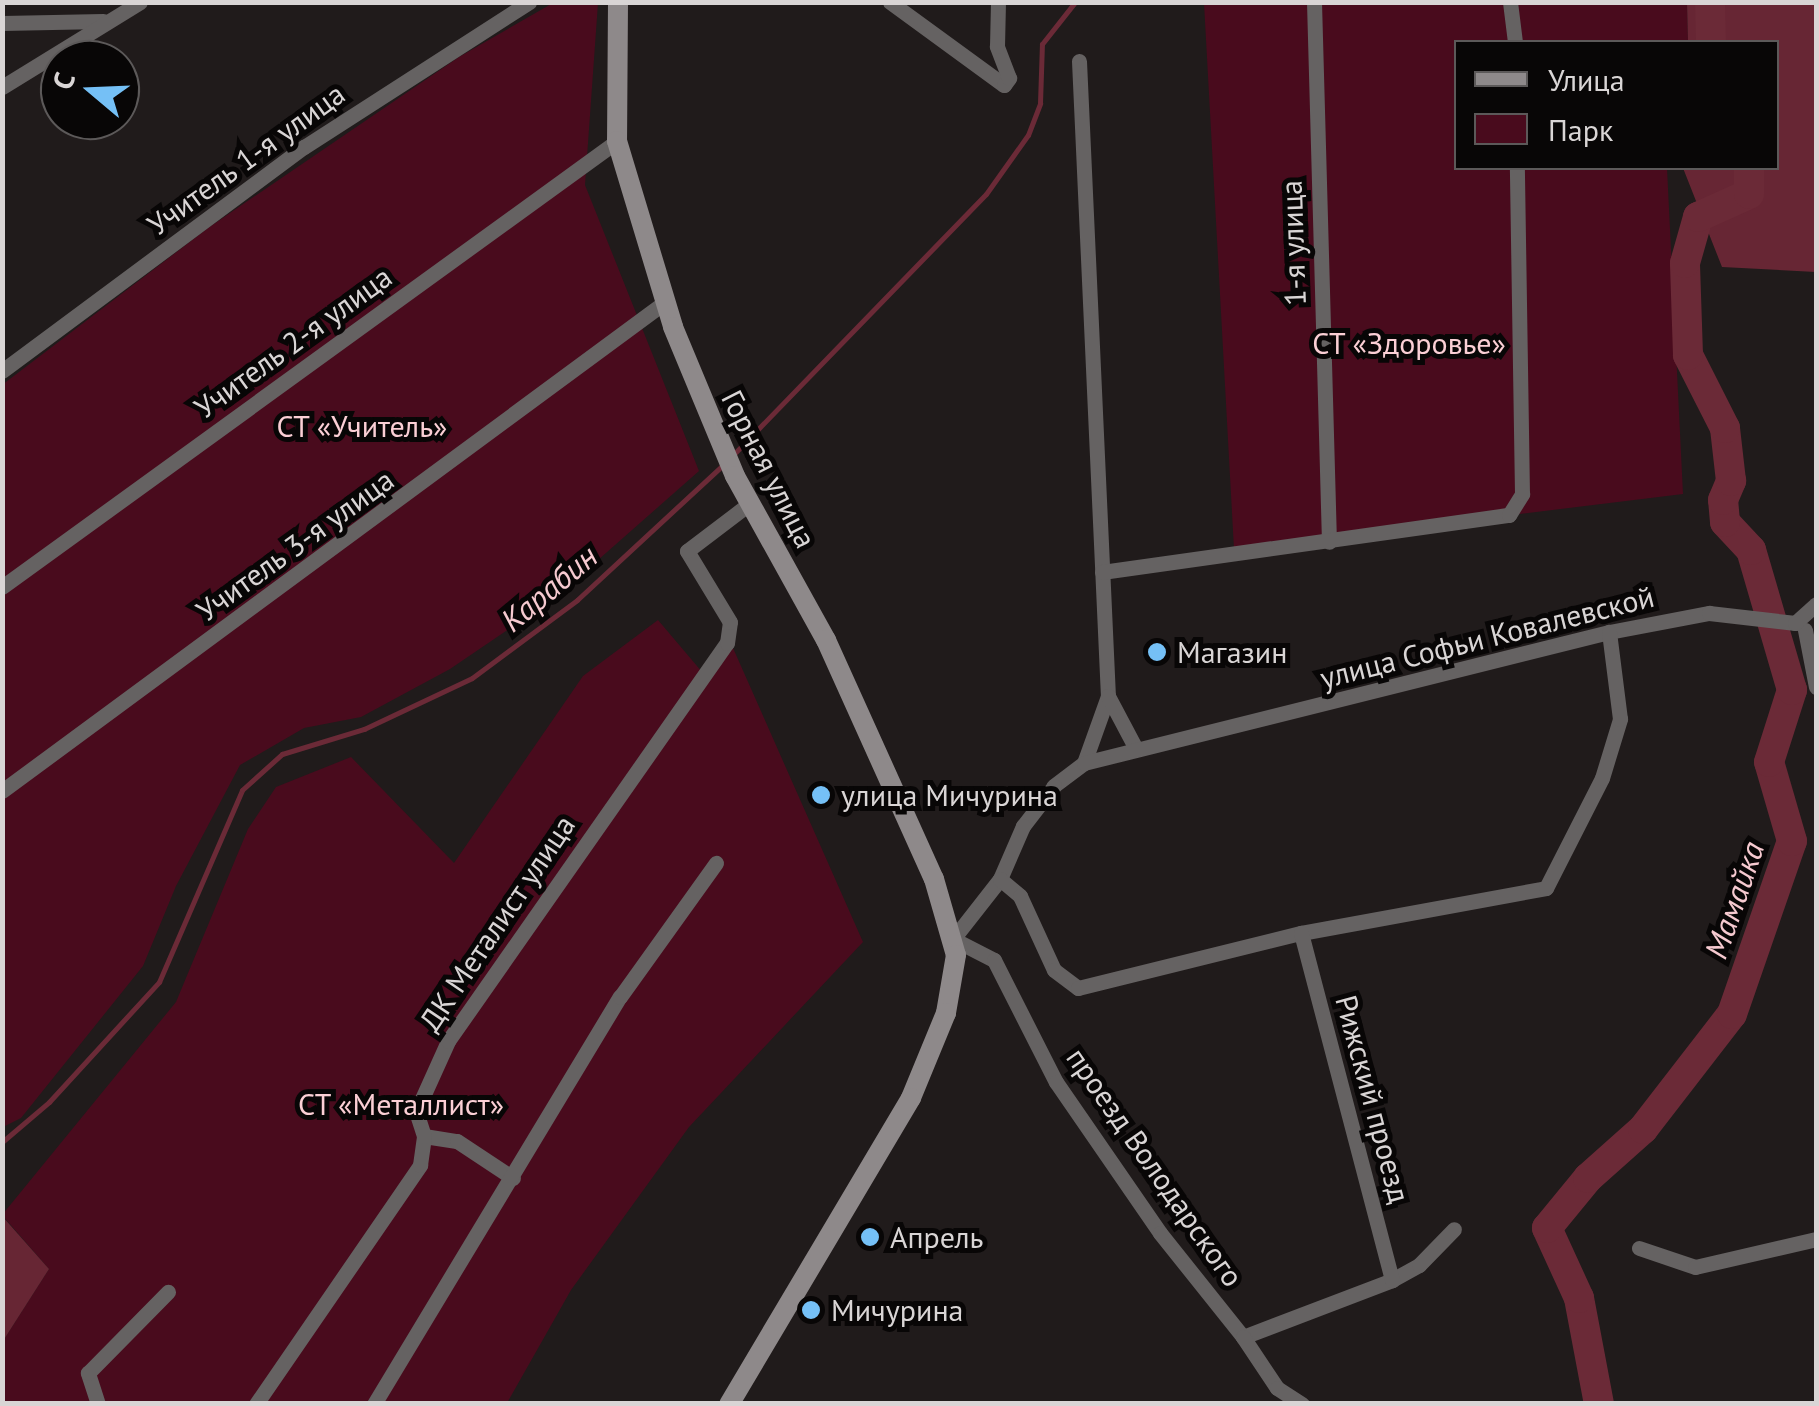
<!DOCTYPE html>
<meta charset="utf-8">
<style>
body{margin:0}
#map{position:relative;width:1819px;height:1406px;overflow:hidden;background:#201b1b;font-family:"PT Sans",sans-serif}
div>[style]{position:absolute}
.green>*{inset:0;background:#490b1d}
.forest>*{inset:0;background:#672634}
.stream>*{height:5px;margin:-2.5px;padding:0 2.5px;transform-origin:2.5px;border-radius:2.5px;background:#6b2a37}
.river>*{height:30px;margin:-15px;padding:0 15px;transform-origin:15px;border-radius:15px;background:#6b2a37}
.street>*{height:15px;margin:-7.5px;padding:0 7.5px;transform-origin:7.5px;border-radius:7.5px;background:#656262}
.secondary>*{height:20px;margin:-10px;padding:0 10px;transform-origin:10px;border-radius:10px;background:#8e898a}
.dots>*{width:28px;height:28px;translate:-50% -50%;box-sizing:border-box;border:5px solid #080606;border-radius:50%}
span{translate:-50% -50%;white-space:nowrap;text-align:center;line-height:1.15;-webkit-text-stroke:10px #080606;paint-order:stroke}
.street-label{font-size:30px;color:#d9d5d5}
.park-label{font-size:30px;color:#fbcfd5}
.poi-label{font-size:30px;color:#d9d5d5}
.left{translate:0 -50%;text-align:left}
.water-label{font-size:32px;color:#f6cad0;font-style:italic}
.frame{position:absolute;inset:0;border:5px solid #d9d5d5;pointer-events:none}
.legend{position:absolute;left:1454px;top:40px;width:325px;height:130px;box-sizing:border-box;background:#080606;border:2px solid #5c5959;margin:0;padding:12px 18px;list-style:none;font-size:30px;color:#d9d5d5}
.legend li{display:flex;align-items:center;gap:20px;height:50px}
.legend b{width:50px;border:2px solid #5c5959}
.north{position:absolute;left:40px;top:40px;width:100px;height:100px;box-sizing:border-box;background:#080606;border:2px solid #5c5959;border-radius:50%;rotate:289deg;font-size:28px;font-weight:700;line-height:40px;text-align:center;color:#d9d5d5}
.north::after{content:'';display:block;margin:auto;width:35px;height:45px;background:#75c0f6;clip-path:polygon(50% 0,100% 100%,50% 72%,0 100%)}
</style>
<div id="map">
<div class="green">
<div style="clip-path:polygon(553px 3px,598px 3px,585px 185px,699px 471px,556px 597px,450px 669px,361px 717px,304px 728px,240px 765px,176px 886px,143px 966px,21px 1118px,3px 1127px,2px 385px,208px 228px,459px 57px)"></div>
<div style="clip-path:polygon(1204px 3px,1687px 3px,1688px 42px,1456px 42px,1456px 168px,1667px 168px,1683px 494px,1234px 549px)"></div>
<div style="clip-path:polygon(658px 620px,708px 679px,733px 648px,863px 942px,689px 1127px,571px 1290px,507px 1403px,3px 1403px,3px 1341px,49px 1269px,2px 1215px,176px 1002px,248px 829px,276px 787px,351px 757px,454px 863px,583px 676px)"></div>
</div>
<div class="forest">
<div style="clip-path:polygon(1687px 3px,1816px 3px,1816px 272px,1722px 267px,1683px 168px,1776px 168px,1776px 42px,1688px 42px)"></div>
<div style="clip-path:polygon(3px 1217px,49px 1269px,3px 1341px)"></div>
</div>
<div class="stream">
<div style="left:731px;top:457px;width:366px;rotate:-45.9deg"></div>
<div style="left:986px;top:194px;width:72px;rotate:-54.6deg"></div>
<div style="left:1028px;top:135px;width:34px;rotate:-69deg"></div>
<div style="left:1040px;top:103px;width:59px;rotate:-88.1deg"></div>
<div style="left:1042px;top:44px;width:53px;rotate:-51.8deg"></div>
<div style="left:2px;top:1142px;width:62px;rotate:-40.4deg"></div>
<div style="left:49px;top:1102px;width:163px;rotate:-47.5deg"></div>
<div style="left:159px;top:982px;width:209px;rotate:-66.6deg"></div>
<div style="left:242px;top:790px;width:54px;rotate:-42deg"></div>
<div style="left:282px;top:754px;width:86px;rotate:-17deg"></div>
<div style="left:364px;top:729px;width:119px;rotate:-25.3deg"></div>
<div style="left:472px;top:678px;width:131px;rotate:-36.6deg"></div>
<div style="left:577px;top:600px;width:199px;rotate:-42.8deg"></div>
</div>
<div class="river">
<div style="left:1710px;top:2px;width:40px;rotate:88.6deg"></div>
<div style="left:1599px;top:1404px;width:108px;rotate:-100.7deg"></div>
<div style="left:1579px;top:1298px;width:77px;rotate:-114.6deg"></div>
<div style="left:1547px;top:1228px;width:65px;rotate:-50.6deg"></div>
<div style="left:1588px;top:1178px;width:74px;rotate:-41.7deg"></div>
<div style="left:1643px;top:1129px;width:145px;rotate:-52.3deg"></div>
<div style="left:1732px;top:1014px;width:183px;rotate:-70.9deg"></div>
<div style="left:1792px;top:841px;width:82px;rotate:-106.2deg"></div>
<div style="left:1769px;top:762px;width:76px;rotate:-72.3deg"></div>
<div style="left:1792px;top:690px;width:146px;rotate:-106.3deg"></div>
<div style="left:1751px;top:550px;width:38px;rotate:-133deg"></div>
<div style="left:1725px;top:522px;width:22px;rotate:-95deg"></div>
<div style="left:1723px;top:500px;width:21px;rotate:-67deg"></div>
<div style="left:1731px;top:481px;width:53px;rotate:-96.5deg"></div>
<div style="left:1725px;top:428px;width:82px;rotate:-116.9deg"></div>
<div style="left:1688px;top:355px;width:92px;rotate:-91.9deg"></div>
<div style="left:1685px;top:263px;width:48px;rotate:-74.2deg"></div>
<div style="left:1698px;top:217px;width:56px;rotate:-24.3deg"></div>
<div style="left:1749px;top:194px;width:26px;rotate:-90deg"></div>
</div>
<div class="street">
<div style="left:890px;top:2px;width:141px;rotate:36.1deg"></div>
<div style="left:1004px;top:85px;width:9px;rotate:-54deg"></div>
<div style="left:1009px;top:78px;width:34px;rotate:-111deg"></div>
<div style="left:997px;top:46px;width:44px;rotate:-88.7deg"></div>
<div style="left:1314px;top:2px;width:540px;rotate:88.41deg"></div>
<div style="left:1510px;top:2px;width:40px;rotate:82.9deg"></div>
<div style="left:2px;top:23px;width:101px;rotate:-1.1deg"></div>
<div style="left:1079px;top:61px;width:636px;rotate:87.39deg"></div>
<div style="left:1108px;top:696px;width:71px;rotate:109.7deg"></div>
<div style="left:1084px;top:763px;width:38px;rotate:143deg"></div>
<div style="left:1054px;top:786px;width:51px;rotate:127.8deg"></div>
<div style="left:1023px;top:826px;width:58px;rotate:113.5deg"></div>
<div style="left:1000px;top:879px;width:76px;rotate:128.1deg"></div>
<div style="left:953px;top:939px;width:46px;rotate:27.1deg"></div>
<div style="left:994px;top:960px;width:137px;rotate:63.1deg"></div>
<div style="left:1056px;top:1082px;width:183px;rotate:55.4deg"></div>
<div style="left:1160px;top:1233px;width:133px;rotate:51.4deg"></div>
<div style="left:1243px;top:1337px;width:160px;rotate:-20.9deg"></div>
<div style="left:1392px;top:1280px;width:31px;rotate:-29deg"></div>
<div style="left:1419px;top:1265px;width:50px;rotate:-45.8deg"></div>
<div style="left:2px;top:87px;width:162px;rotate:-31.6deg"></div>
<div style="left:2px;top:371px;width:376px;rotate:-36.6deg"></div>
<div style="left:304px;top:147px;width:268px;rotate:-32.8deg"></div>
<div style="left:1102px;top:572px;width:411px;rotate:-8deg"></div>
<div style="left:1509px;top:515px;width:25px;rotate:-58deg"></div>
<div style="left:1522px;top:494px;width:326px;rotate:-90.9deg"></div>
<div style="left:2px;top:587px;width:760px;rotate:-35.95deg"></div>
<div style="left:1805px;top:630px;width:58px;rotate:79.1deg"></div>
<div style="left:1108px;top:696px;width:58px;rotate:62.1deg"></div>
<div style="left:1084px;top:763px;width:541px;rotate:-14.01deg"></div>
<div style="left:1609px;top:632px;width:102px;rotate:-10.8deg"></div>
<div style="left:1709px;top:613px;width:87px;rotate:6.6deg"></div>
<div style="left:1795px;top:623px;width:28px;rotate:-42deg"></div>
<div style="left:2px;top:791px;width:824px;rotate:-36.41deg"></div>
<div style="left:1000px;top:879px;width:26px;rotate:40deg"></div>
<div style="left:1020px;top:896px;width:81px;rotate:65.3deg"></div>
<div style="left:1054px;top:970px;width:30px;rotate:37deg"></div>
<div style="left:1078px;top:988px;width:230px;rotate:-13.9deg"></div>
<div style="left:1301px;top:933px;width:249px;rotate:-10.4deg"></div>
<div style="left:1546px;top:888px;width:123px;rotate:-63deg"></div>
<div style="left:1602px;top:778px;width:62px;rotate:-73deg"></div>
<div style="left:1620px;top:719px;width:88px;rotate:-97.2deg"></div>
<div style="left:1301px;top:933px;width:359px;rotate:75.3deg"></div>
<div style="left:424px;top:1136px;width:33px;rotate:9deg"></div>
<div style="left:457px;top:1141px;width:67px;rotate:33.5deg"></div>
<div style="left:1639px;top:1248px;width:59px;rotate:18.7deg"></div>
<div style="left:1695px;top:1267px;width:124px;rotate:-13deg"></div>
<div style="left:1243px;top:1337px;width:61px;rotate:56.3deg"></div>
<div style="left:1277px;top:1388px;width:30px;rotate:33deg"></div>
<div style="left:98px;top:1404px;width:33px;rotate:-108deg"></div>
<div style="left:88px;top:1373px;width:114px;rotate:-45.4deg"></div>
<div style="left:256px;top:1404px;width:290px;rotate:-55.5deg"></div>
<div style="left:420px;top:1165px;width:29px;rotate:-82deg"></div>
<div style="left:424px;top:1136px;width:25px;rotate:-108deg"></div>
<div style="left:416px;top:1112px;width:78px;rotate:-65.7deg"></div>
<div style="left:448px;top:1041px;width:486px;rotate:-55deg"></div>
<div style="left:727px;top:643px;width:21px;rotate:-82deg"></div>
<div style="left:730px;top:622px;width:83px;rotate:-121.2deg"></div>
<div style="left:687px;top:551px;width:78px;rotate:-37.2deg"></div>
<div style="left:374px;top:1404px;width:476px;rotate:-58.9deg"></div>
<div style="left:620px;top:997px;width:165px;rotate:-54.4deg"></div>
</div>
<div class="secondary">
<div style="left:618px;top:2px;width:139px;rotate:90.4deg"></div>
<div style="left:617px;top:141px;width:194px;rotate:73.2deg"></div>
<div style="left:673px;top:327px;width:161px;rotate:67.4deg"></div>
<div style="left:735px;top:476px;width:188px;rotate:61deg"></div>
<div style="left:826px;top:640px;width:262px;rotate:65.7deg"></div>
<div style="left:934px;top:879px;width:79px;rotate:73.9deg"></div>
<div style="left:956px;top:955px;width:59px;rotate:99.8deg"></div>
<div style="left:946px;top:1013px;width:92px;rotate:112.4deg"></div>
<div style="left:911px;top:1098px;width:356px;rotate:120.7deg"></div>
</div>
<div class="dots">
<div style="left:1157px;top:652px;background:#75c0f6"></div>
<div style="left:821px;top:795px;background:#75c0f6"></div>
<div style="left:870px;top:1237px;background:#75c0f6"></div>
<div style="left:811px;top:1310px;background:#75c0f6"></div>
</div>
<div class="street-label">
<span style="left:246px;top:159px;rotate:-36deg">Учитель 1-я улица</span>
<span style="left:1293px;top:243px;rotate:-92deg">1-я улица</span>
<span style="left:293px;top:342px;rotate:-36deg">Учитель 2-я улица</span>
<span style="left:769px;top:469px;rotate:63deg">Горная улица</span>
<span style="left:295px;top:545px;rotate:-36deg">Учитель 3-я улица</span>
<span style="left:1487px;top:637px;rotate:-14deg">улица Софьи Ковалевской</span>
<span style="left:497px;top:923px;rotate:-56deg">ДК Металист улица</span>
<span style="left:1373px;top:1099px;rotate:75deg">Рижский проезд</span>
<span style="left:1155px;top:1167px;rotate:55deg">проезд Володарского</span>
</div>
<div class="park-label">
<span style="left:1409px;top:343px">СТ «Здоровье»</span>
<span style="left:362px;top:426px">СТ «Учитель»</span>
<span style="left:401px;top:1104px">СТ «Металлист»</span>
</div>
<div class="poi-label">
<span class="left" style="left:1177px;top:652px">Магазин</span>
<span class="left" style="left:841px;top:795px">улица Мичурина</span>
<span class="left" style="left:890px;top:1237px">Апрель</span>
<span class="left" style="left:831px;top:1310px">Мичурина</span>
</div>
<div class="water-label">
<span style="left:549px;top:588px;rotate:-40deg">Карабин</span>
<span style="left:1734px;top:900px;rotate:-71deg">Мамайка</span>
</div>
<div class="frame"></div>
<ul class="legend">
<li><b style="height:12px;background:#8e898a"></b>Улица</li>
<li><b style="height:28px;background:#490b1d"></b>Парк</li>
</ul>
<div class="north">С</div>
</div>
